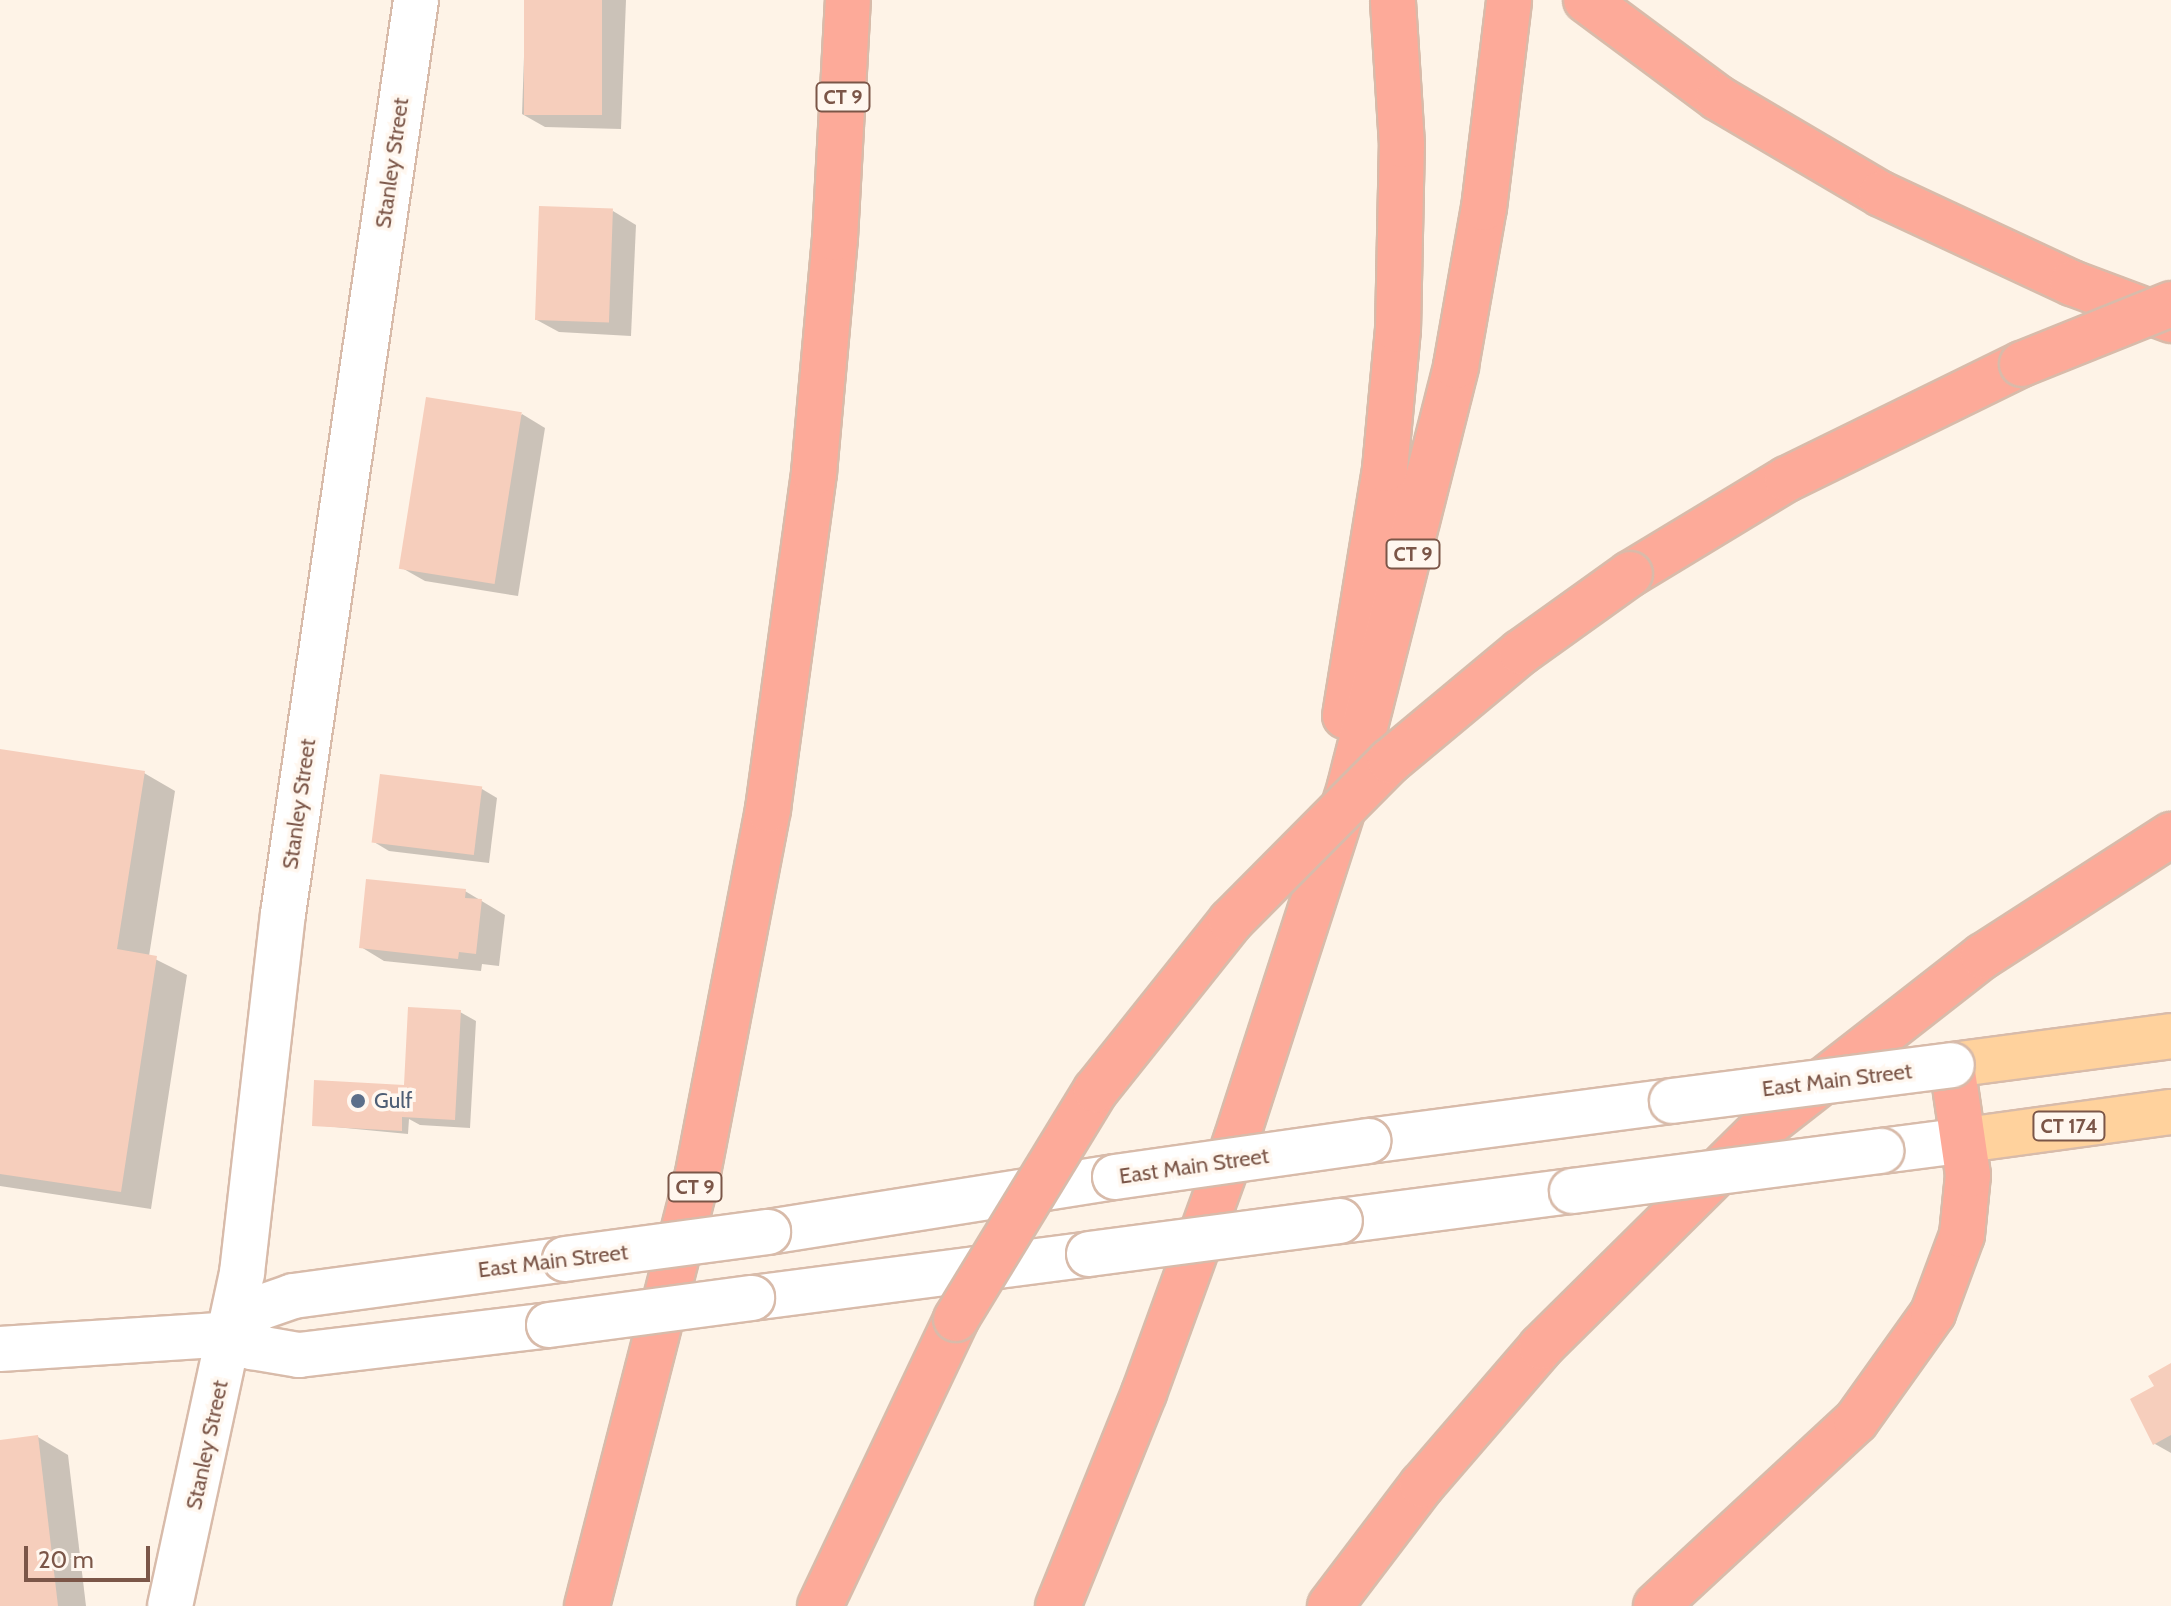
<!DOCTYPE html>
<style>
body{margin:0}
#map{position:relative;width:2171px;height:1606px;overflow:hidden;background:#fef3e7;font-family:Cabin,sans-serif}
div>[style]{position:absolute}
.shadow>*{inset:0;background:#0003}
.building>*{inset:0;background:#f6cebc;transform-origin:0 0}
.roads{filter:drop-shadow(2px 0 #d8bbaa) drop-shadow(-2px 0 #d8bbaa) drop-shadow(0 2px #d8bbaa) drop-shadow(0 -2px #d8bbaa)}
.secondary>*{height:44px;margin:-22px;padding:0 22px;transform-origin:22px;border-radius:22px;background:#fff}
.primary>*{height:44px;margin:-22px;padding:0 22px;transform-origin:22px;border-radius:22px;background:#ffd29d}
.highway>*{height:44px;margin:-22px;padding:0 22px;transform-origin:22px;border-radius:22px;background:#fdaa99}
.bridges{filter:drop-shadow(2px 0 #d8bbaa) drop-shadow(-2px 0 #d8bbaa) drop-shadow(0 2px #d8bbaa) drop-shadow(0 -2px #d8bbaa)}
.secondary-bridge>*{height:44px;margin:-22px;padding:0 22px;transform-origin:22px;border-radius:22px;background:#fff}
.highway-bridge>*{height:44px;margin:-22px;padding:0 22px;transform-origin:22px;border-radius:22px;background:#fdaa99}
.dots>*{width:22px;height:22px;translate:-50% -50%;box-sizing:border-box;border:4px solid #fff7ef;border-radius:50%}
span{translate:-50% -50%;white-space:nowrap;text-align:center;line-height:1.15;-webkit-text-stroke:7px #fff7ef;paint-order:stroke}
.shield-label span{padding:2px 6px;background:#fff7ef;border:2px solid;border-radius:6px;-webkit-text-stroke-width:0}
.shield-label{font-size:20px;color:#7b5648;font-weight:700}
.street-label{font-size:22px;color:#7b5648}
.service-label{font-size:22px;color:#4e5e75}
.left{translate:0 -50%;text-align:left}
.scale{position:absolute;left:24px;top:1546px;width:126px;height:36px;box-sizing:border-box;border:4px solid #7b5648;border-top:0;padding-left:10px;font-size:24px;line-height:28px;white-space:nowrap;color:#7b5648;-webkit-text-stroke:6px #fff7ef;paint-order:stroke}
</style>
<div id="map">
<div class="shadow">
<div style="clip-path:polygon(526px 0,626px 0,621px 129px,545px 127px,522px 114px)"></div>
<div style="clip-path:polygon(613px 211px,636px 225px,631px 336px,559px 332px,535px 319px)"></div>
<div style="clip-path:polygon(522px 414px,545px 428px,518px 596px,425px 581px,402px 568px)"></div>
<div style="clip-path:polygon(0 751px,144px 773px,175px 791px,149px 956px,187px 975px,151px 1209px,0 1186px)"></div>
<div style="clip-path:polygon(482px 789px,497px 798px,489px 863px,389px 851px,374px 842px)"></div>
<div style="clip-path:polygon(465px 891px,505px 915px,499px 966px,482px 964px,481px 971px,384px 961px,361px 947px)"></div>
<div style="clip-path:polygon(460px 1012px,476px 1021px,470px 1128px,420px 1125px,409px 1119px,408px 1134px,314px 1125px,406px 1087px)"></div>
<div style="clip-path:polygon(2171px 1365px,2171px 1453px,2155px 1444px,2156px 1387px)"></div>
<div style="clip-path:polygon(38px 1437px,68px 1455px,86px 1606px,0 1606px,0 1442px)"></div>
</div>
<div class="building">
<div style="left:524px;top:0;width:78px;height:115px"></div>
<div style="left:539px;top:206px;width:74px;height:114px;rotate:2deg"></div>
<div style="left:426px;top:397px;width:97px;height:174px;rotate:9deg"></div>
<div style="clip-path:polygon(0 749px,145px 771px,117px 949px,157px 956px,121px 1192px,0 1174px)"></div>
<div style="left:380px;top:774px;width:103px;height:69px;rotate:7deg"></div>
<div style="clip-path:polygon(366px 879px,466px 889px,465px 898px,482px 899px,476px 954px,459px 952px,458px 959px,359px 948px)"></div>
<div style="clip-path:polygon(408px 1007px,461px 1010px,455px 1120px,402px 1117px,402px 1131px,312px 1126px,314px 1080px,404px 1085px)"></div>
<div style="clip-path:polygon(2171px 1363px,2171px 1435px,2153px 1445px,2130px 1399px,2154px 1386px,2148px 1376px)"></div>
<div style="clip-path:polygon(38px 1435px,58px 1606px,0 1606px,0 1440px)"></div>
</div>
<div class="roads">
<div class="secondary">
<div style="left:1368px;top:1141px;width:307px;rotate:-7.5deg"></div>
<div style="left:1881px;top:1151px;width:86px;rotate:-7.4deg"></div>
<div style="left:1340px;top:1221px;width:234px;rotate:-7.4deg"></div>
<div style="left:768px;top:1232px;width:351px;rotate:-9deg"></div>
<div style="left:752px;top:1298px;width:340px;rotate:-7.4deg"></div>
<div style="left:231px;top:1334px;width:38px;rotate:-43deg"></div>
<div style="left:259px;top:1308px;width:36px;rotate:-19deg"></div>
<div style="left:293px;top:1296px;width:275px;rotate:-7.7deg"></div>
<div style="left:0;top:1349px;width:231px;rotate:-3.7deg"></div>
<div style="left:231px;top:1334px;width:25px;rotate:32deg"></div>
<div style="left:252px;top:1347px;width:48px;rotate:9.7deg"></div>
<div style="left:299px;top:1355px;width:252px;rotate:-6.8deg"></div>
<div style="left:170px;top:1606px;width:341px;rotate:-77.8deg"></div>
<div style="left:242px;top:1273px;width:361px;rotate:-83.5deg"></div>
<div style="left:283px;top:914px;width:924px;rotate:-81.72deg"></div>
</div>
<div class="primary">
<div style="left:1952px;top:1065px;width:221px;rotate:-7.5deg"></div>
<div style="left:1966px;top:1140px;width:207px;rotate:-7.8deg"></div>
</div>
<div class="highway">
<div style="left:1586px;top:0;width:164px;rotate:36.6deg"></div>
<div style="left:1718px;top:98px;width:189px;rotate:30.5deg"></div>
<div style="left:1881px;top:194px;width:211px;rotate:25deg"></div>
<div style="left:2072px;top:283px;width:106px;rotate:20.5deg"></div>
<div style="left:1630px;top:574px;width:184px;rotate:-31.2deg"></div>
<div style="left:1787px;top:479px;width:262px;rotate:-26.1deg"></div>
<div style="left:1345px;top:716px;width:250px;rotate:-80.8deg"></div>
<div style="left:1385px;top:469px;width:140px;rotate:-84.7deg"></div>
<div style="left:1398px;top:330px;width:185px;rotate:-88.8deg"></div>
<div style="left:1402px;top:145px;width:145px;rotate:-93.6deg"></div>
<div style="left:587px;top:1606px;width:442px;rotate:-75.6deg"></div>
<div style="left:697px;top:1178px;width:376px;rotate:-79.1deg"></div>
<div style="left:768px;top:809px;width:339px;rotate:-82.2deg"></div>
<div style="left:814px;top:473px;width:236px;rotate:-84.9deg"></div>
<div style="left:835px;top:238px;width:238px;rotate:-86.9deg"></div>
<div style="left:820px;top:1606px;width:318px;rotate:-64.6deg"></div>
<div style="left:1058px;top:1606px;width:230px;rotate:-68deg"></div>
<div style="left:1144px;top:1393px;width:269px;rotate:-70deg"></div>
<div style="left:1236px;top:1140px;width:372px;rotate:-72.1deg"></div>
<div style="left:1350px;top:786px;width:433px;rotate:-75.8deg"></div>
<div style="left:1456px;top:366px;width:160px;rotate:-80deg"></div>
<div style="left:1484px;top:208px;width:209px;rotate:-83.1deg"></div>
<div style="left:1330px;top:1606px;width:152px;rotate:-52.8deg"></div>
<div style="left:1422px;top:1485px;width:182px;rotate:-49.2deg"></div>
<div style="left:1541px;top:1347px;width:308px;rotate:-44.7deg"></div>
<div style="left:1760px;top:1130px;width:283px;rotate:-38deg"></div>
<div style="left:1983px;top:956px;width:224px;rotate:-32.8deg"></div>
<div style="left:1656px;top:1606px;width:272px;rotate:-42.8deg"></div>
<div style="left:1856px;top:1421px;width:133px;rotate:-54.5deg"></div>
<div style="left:1933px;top:1313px;width:83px;rotate:-69.6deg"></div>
<div style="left:1962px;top:1235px;width:60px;rotate:-84.3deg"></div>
<div style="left:1968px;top:1175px;width:111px;rotate:-98.3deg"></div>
</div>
</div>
<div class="bridges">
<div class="secondary-bridge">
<div style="left:1672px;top:1101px;width:282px;rotate:-7.3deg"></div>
<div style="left:1115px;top:1177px;width:256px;rotate:-8.1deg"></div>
<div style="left:1572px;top:1191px;width:312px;rotate:-7.4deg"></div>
<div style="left:1089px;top:1254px;width:253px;rotate:-7.5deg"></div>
<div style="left:565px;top:1259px;width:205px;rotate:-7.6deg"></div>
<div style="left:549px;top:1325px;width:205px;rotate:-7.6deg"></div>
</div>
<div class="highway-bridge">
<div style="left:2022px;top:364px;width:161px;rotate:-21.9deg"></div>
<div style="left:956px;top:1319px;width:268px;rotate:-58.6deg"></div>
<div style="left:1096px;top:1090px;width:216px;rotate:-51.4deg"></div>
<div style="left:1231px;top:921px;width:226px;rotate:-45.2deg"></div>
<div style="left:1390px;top:761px;width:170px;rotate:-39.8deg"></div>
<div style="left:1521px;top:652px;width:134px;rotate:-35.6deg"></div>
</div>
</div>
<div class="dots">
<div style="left:358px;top:1101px;background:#5c6f8a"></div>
</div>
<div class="shield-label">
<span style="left:843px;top:97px">CT 9</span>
<span style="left:1413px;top:554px">CT 9</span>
<span style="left:2069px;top:1126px">CT 174</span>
<span style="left:695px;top:1187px">CT 9</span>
</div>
<div class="street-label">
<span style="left:392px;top:163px;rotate:-82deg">Stanley Street</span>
<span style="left:299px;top:804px;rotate:-82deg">Stanley Street</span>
<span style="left:1837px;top:1080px;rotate:-7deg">East Main Street</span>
<span style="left:1194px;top:1166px;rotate:-8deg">East Main Street</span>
<span style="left:553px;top:1261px;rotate:-7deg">East Main Street</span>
<span style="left:207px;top:1445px;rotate:-78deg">Stanley Street</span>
</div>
<div class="service-label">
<span class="left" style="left:374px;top:1101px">Gulf</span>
</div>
<div class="scale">20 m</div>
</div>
